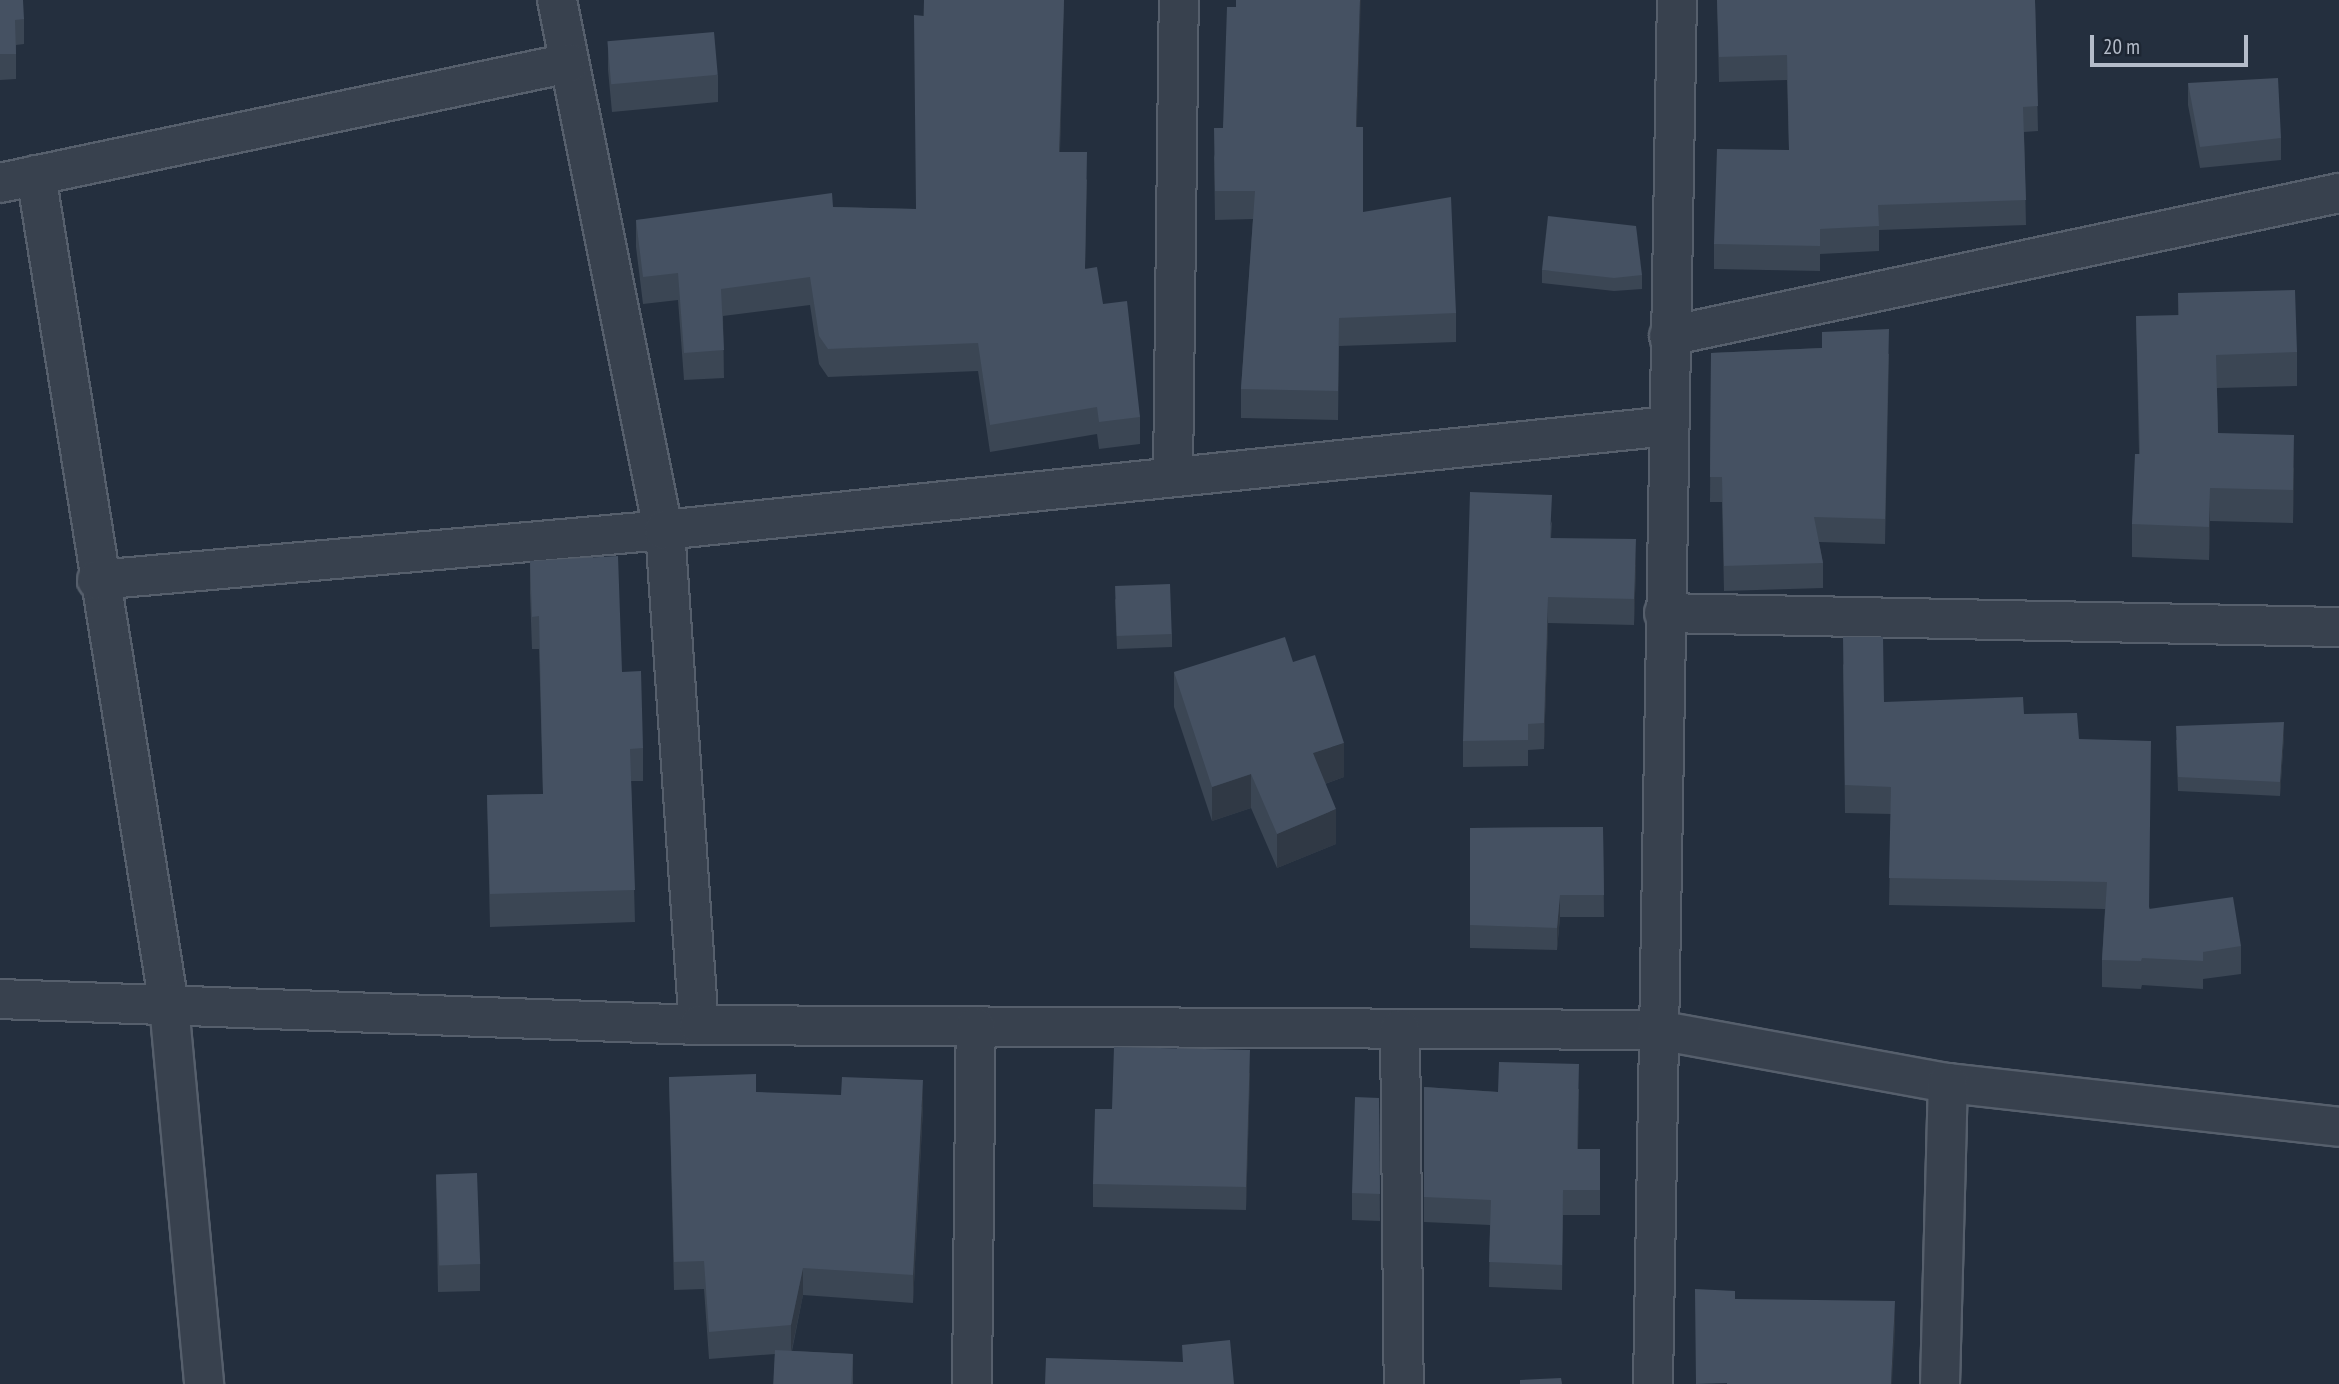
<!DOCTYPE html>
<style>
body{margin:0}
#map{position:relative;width:2339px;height:1384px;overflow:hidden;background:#242f3e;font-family:"PT Sans Narrow",sans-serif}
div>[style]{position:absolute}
.roads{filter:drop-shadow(2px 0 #565f6c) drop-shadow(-2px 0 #565f6c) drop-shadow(0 2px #565f6c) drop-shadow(0 -2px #565f6c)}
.street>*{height:38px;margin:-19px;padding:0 19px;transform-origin:19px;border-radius:19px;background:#38414e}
.wall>*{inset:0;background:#3b4654}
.shaded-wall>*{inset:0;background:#303945}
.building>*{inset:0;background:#455162;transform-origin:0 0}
span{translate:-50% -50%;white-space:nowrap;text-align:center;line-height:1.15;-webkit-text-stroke:5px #1d2633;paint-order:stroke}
.scale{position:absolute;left:2090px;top:35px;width:158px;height:32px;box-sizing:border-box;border:4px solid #b4bcc9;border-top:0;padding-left:9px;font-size:21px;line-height:24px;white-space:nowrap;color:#b4bcc9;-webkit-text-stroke:5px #1d2633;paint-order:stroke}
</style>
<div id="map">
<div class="roads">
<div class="street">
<div style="left:557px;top:0;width:555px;rotate:78.67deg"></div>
<div style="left:666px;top:544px;width:482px;rotate:86.1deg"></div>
<div style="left:36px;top:175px;width:841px;rotate:80.9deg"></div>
<div style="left:169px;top:1005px;width:381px;rotate:84.7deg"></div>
<div style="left:0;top:183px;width:582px;rotate:-11.91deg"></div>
<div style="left:1669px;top:336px;width:685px;rotate:-12.05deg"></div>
<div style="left:1173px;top:475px;width:475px;rotate:-89.3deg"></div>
<div style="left:97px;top:580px;width:569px;rotate:-5.04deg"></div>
<div style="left:664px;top:530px;width:1009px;rotate:-5.91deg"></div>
<div style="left:1664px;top:613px;width:675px;rotate:1.19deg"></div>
<div style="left:0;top:999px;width:699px;rotate:2.13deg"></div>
<div style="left:699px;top:1025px;width:959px;rotate:0.3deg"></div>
<div style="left:1658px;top:1030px;width:295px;rotate:10.4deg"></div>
<div style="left:1948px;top:1083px;width:393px;rotate:6.4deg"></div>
<div style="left:1400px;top:1029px;width:355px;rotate:89.4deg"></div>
<div style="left:972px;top:1384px;width:357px;rotate:-89.4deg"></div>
<div style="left:1653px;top:1384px;width:1384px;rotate:-89.01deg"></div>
<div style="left:1940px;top:1384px;width:301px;rotate:-88.5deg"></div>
</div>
</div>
<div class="wall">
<div style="clip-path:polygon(0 0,24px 19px,24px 44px,16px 45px,16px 79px,0 80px)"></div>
<div style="clip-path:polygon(924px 0,1064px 0,1060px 152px,1087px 180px,1085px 268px,1103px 304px,1140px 417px,1140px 444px,1099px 449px,1097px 434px,990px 452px,978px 371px,828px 377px,819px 364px,810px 305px,723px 316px,724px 378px,684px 380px,678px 300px,643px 304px,636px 247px,636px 220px,833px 207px,916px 209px)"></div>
<div style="clip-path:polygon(1717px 0,2035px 0,2038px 131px,2024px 132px,2026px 225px,1879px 230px,1879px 251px,1820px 254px,1820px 271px,1714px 269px,1714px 244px,1789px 150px,1787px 80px,1719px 82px)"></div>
<div style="clip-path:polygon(1236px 7px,1357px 127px,1363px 212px,1456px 313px,1456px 342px,1339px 346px,1338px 420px,1241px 418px,1241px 389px,1253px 219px,1215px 220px,1214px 157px,1223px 128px)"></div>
<div style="clip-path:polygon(608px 43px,718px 75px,718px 102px,612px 112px,608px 70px)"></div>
<div style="clip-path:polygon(2188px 83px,2281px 138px,2281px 160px,2200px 168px,2188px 105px)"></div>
<div style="clip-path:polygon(1542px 270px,1642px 275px,1642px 289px,1614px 291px,1542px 283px)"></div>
<div style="clip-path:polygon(2178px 293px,2297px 352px,2297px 386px,2217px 388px,2218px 433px,2294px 468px,2293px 523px,2210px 521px,2209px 560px,2132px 557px,2132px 524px,2139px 454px,2136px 316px,2178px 316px)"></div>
<div style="clip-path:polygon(1822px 332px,1889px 354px,1885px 544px,1819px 542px,1823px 563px,1823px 588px,1724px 591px,1722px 502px,1710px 502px,1711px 353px,1822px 348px)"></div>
<div style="clip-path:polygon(1552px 521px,1551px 538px,1636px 565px,1634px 625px,1548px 623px,1544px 749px,1528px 750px,1528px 766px,1463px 767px,1463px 741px)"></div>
<div style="clip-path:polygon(530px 561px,622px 672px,643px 748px,643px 781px,631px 781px,635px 922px,490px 927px,487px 795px,543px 794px,539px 649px,532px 649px,530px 593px)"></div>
<div style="clip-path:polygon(1115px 599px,1172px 634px,1172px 647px,1117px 649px)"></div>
<div style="clip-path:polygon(1293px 662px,1344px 777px,1325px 784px,1336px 844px,1277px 868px,1251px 808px,1212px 821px,1174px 707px,1174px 672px)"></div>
<div style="clip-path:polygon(1843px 664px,1884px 702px,2024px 714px,2079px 739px,2150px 909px,2241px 946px,2241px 974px,2203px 979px,2203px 989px,2142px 985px,2141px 989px,2102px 987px,2102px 960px,2105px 909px,1889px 905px,1891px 814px,1845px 813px)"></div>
<div style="clip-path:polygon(2284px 736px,2280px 796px,2178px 791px,2176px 740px)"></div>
<div style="clip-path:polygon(1603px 827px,1604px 917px,1560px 917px,1557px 950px,1470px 948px,1470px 828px)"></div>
<div style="clip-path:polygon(1250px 1073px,1246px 1210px,1093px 1207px,1093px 1184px,1112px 1109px)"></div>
<div style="clip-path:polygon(669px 1077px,756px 1092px,923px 1107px,913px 1303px,803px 1295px,792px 1351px,853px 1354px,853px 1384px,774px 1384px,775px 1354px,709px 1359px,704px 1289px,674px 1290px)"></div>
<div style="clip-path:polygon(1424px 1087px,1498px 1092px,1579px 1089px,1578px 1149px,1600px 1149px,1600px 1215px,1563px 1215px,1562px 1290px,1489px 1287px,1490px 1225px,1424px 1222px)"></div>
<div style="clip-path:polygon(1379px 1098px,1380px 1221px,1352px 1220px,1352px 1193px)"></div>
<div style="clip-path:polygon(436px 1175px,480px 1264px,480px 1291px,438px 1292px)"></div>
</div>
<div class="shaded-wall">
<div style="clip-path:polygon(1064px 0,1059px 179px,1059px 152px)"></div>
<div style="clip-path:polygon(1360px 0,1361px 0,1356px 155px,1356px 127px)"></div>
<div style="clip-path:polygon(2294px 435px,2294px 468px,2293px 523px,2293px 490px)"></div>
<div style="clip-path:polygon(2210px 488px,2210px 521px,2209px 560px,2209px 527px)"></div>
<div style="clip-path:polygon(1636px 539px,1636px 565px,1634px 625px,1634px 599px)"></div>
<div style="clip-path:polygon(1548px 597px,1548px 623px,1544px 749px,1544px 723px)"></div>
<div style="clip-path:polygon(2284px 722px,2284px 736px,2280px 796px,2280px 782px)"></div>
<div style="clip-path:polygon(1344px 743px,1344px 777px,1313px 788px,1313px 753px)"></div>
<div style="clip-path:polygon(1251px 774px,1251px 808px,1212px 821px,1212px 787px)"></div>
<div style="clip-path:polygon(1336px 809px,1336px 844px,1277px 868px,1277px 834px)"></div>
<div style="clip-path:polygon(1560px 895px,1560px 917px,1557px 950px,1557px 928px)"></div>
<div style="clip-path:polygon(1250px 1050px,1250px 1073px,1246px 1210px,1246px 1187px)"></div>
<div style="clip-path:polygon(923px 1080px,923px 1107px,913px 1303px,913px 1275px)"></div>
<div style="clip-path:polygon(803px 1268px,803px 1295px,791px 1353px,791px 1325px)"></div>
<div style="clip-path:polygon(1895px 1301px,1895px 1332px,1892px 1384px,1891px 1384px)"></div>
</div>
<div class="building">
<div style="clip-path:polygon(0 0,23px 0,24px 19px,15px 20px,16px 54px,0 54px)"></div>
<div style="clip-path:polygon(924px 0,1064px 0,1059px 152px,1087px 152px,1085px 269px,1097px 267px,1103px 304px,1127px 301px,1140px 417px,1099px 422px,1097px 407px,990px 425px,978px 343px,828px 349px,819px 336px,810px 277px,721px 289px,724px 350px,684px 353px,678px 273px,643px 277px,636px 220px,832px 193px,833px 207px,916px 209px,914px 15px,924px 16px)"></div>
<div style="clip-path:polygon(1236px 0,1360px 0,1356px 127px,1363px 127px,1363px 212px,1451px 197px,1456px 313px,1339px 318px,1338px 391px,1241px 389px,1255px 191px,1215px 191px,1214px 128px,1223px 128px,1227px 7px,1236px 7px)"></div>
<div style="clip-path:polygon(1717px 0,2035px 0,2038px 106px,2023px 107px,2026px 200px,1878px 205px,1879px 226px,1820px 229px,1820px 246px,1714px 244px,1717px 149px,1789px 150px,1787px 55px,1719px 57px)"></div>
<div style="left:714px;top:32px;width:43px;height:107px;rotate:85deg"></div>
<div style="clip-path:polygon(2278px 78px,2281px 138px,2200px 147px,2188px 83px)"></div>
<div style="clip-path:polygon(1548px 216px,1636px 226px,1642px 275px,1614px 278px,1542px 270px)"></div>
<div style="clip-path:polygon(2295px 290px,2297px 352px,2216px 355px,2218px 433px,2294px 435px,2293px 490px,2210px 488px,2209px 527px,2132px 524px,2135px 454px,2140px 454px,2136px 316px,2179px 315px,2178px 293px)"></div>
<div style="clip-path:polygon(1889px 329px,1885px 519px,1814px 517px,1823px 563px,1724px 566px,1722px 477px,1710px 477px,1711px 353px,1822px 348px,1822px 332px)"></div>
<div style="clip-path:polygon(1470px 492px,1552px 495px,1550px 538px,1636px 539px,1634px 599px,1548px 597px,1544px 723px,1528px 724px,1528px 740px,1463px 741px)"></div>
<div style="clip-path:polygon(618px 556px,622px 672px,641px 671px,643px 748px,630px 749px,635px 890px,490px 894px,487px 795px,543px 794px,539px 616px,532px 617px,530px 561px)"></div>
<div style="left:1170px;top:584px;width:50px;height:55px;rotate:88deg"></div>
<div style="clip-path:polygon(1285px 637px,1293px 662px,1315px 655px,1344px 743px,1313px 753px,1336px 809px,1277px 834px,1251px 774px,1212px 787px,1174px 672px)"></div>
<div style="clip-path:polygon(1843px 637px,1883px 637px,1884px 702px,2023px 697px,2024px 714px,2077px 713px,2079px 739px,2151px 741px,2149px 909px,2233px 897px,2241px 946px,2203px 952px,2203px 961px,2142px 958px,2141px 961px,2102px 960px,2107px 882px,1889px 878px,1891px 787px,1845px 785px)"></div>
<div style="clip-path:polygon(2284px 722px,2280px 782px,2178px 777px,2176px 726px)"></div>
<div style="clip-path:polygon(1603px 827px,1604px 895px,1560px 895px,1557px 928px,1470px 925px,1470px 828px)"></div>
<div style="clip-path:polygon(1114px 1047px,1250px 1050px,1246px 1187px,1093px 1184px,1095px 1109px,1112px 1109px)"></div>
<div style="clip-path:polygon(1499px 1062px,1579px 1064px,1577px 1149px,1600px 1149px,1600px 1190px,1563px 1190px,1562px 1265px,1489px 1262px,1491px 1200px,1424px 1197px,1424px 1087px,1498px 1092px)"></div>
<div style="clip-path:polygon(756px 1074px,756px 1092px,841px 1095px,842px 1077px,923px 1080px,913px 1275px,803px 1268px,791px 1325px,709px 1332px,704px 1261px,674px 1262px,669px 1077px)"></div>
<div style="clip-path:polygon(1355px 1097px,1379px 1098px,1380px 1194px,1352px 1193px)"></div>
<div style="left:477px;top:1173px;width:91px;height:41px;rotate:88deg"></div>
<div style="clip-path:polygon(1695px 1289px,1735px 1291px,1735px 1299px,1895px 1301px,1891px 1384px,1727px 1384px,1727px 1383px,1696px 1384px)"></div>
<div style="clip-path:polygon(1230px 1340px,1234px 1384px,1045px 1384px,1046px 1358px,1183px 1362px,1182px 1345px)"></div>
<div style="left:775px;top:1350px;width:78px;height:34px;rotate:3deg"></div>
<div style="clip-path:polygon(1561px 1378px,1562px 1384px,1520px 1384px,1520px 1380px)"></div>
</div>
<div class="scale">20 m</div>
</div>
